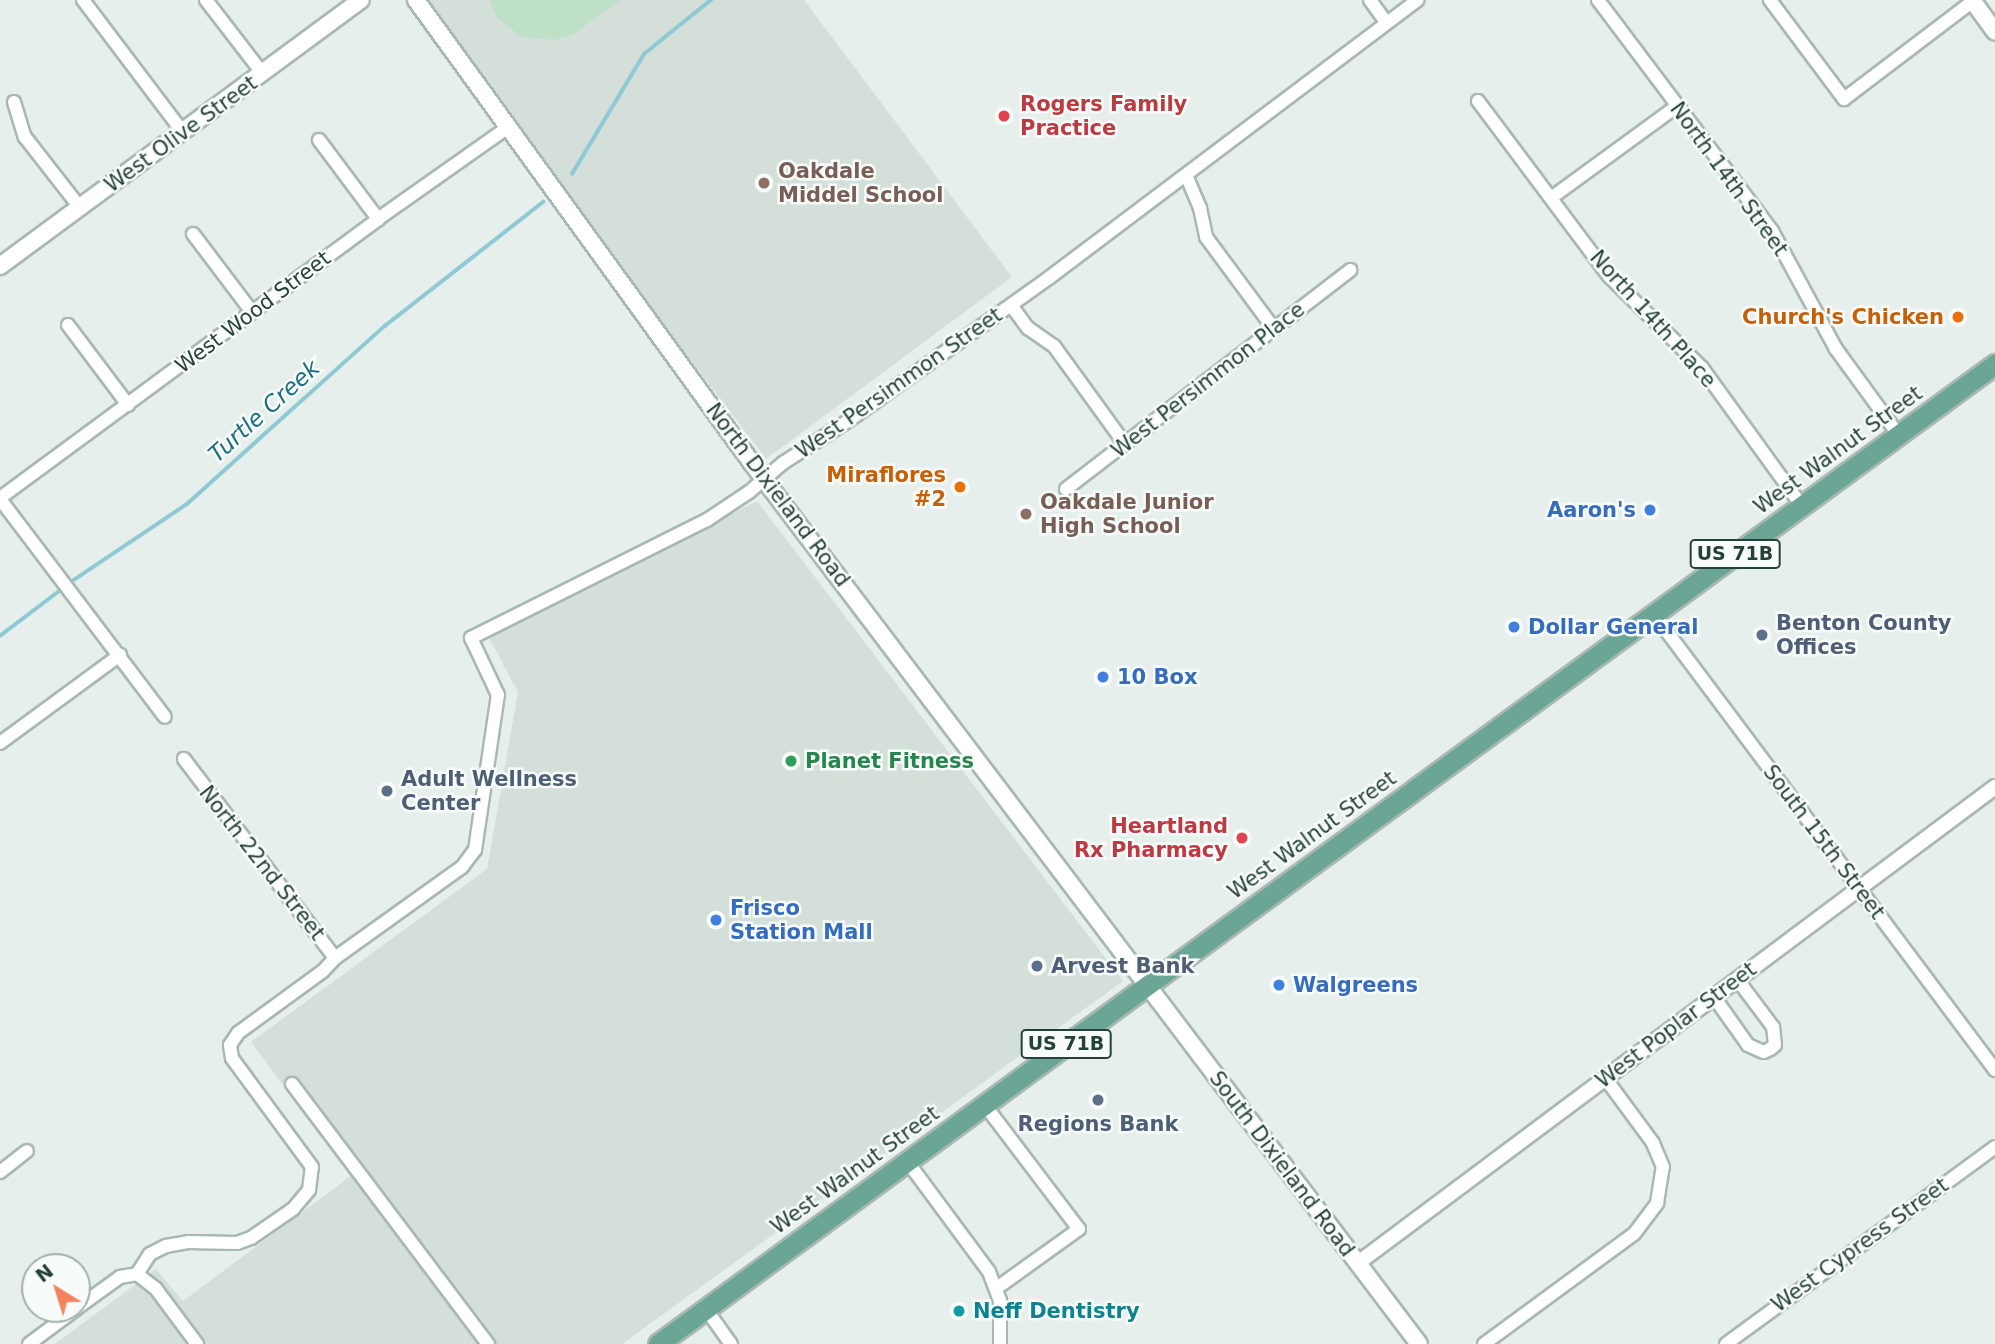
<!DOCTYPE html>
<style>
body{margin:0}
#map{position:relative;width:1995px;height:1344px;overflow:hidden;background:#e6efeb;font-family:"DejaVu Sans",sans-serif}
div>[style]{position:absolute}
.built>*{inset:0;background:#d4dfda}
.green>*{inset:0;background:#bfe0c8}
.stream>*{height:3.5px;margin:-1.75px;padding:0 1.75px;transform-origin:1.75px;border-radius:1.75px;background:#8ec9d4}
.roads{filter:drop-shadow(2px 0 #a8b8b2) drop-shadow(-2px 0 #a8b8b2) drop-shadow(0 2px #a8b8b2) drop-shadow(0 -2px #a8b8b2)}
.minor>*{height:12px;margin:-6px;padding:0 6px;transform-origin:6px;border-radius:6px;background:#fff}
.tertiary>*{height:14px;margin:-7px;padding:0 7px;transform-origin:7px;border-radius:7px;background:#fff}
.secondary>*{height:16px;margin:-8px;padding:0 8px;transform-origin:8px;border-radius:8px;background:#fff}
.primary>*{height:19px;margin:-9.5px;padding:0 9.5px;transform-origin:9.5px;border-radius:9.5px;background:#6aa596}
.dots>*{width:19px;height:19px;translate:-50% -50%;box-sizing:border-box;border:4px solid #f7fbf9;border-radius:50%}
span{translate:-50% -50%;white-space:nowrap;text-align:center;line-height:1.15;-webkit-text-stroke:5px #f7fbf9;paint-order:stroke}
.shield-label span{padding:2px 5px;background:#f7fbf9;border:2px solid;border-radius:5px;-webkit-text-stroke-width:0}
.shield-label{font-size:19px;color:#24423a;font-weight:700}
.health-label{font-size:21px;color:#be3a42;font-weight:700}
.left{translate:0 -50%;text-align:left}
.right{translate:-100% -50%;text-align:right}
.street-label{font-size:21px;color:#24423a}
.education-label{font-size:21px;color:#785e54;font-weight:700}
.food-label{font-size:21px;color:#c56008;font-weight:700}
.shop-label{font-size:21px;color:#366cbe;font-weight:700}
.service-label{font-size:21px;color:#4e5e75;font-weight:700}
.leisure-label{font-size:21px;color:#27864d;font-weight:700}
.culture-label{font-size:21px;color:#0d838f;font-weight:700}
.water-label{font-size:23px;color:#1c6f80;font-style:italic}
.north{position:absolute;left:21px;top:1253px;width:70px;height:70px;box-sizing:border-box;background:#f7fbf9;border:2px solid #a3b1ad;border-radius:50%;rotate:322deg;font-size:19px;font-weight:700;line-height:28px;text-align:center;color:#24423a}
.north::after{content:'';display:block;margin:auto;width:24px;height:32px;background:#f4845f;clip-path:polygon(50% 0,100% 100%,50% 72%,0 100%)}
</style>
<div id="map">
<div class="built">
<div style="clip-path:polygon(417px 0,804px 0,1012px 277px,766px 459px)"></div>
<div style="clip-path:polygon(757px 501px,1123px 981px,622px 1344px,55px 1344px,156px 1269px,183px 1301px,351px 1176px,251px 1042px,487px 869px,518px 692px,489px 638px)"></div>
</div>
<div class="green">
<div style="clip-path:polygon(489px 0,620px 0,574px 34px,555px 40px,522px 37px,498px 19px)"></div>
</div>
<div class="stream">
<div style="left:572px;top:174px;width:140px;rotate:-59deg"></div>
<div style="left:644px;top:54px;width:86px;rotate:-38.9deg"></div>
<div style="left:68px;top:584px;width:143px;rotate:-33.9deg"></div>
<div style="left:187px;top:504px;width:266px;rotate:-42deg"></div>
<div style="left:385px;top:326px;width:201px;rotate:-38.1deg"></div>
<div style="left:0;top:636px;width:78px;rotate:-37.2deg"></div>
</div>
<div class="roads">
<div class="minor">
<div style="left:83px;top:0;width:164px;rotate:52.9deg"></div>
<div style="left:206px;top:0;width:93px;rotate:52.4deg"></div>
<div style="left:1370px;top:0;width:27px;rotate:54deg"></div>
<div style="left:1598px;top:0;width:289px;rotate:53deg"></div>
<div style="left:1772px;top:231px;width:134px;rotate:61.5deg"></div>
<div style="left:1836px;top:349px;width:105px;rotate:53.9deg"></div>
<div style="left:1770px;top:0;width:124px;rotate:53.2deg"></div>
<div style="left:1844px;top:99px;width:162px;rotate:-37.2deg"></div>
<div style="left:1478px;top:101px;width:219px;rotate:53.2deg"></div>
<div style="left:1609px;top:276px;width:131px;rotate:44.7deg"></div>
<div style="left:1702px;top:368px;width:169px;rotate:54.1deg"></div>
<div style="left:14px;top:102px;width:37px;rotate:73deg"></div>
<div style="left:25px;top:137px;width:91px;rotate:52.1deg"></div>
<div style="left:319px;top:140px;width:99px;rotate:53.2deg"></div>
<div style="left:1186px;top:175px;width:36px;rotate:67deg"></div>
<div style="left:1200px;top:208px;width:30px;rotate:78deg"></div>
<div style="left:1206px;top:237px;width:114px;rotate:53.5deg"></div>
<div style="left:1551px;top:198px;width:156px;rotate:-36.1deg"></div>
<div style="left:193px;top:234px;width:98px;rotate:52.9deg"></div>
<div style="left:1011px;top:305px;width:29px;rotate:54deg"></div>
<div style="left:1028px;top:328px;width:32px;rotate:35deg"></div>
<div style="left:1054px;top:346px;width:121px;rotate:54.1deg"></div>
<div style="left:68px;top:325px;width:100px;rotate:53.1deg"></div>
<div style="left:1066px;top:489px;width:359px;rotate:-37.6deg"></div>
<div style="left:0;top:498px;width:470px;rotate:-36.4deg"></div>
<div style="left:378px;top:219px;width:158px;rotate:-35.2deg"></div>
<div style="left:0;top:499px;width:273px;rotate:52.9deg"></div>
<div style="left:1653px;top:613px;width:571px;rotate:53.19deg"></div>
<div style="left:0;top:743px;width:149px;rotate:-36.3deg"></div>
<div style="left:335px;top:958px;width:156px;rotate:-35.6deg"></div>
<div style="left:462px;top:867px;width:21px;rotate:-53deg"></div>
<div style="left:475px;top:850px;width:157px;rotate:-81.6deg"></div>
<div style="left:498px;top:695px;width:63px;rotate:-115.3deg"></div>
<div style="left:471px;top:638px;width:264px;rotate:-26.6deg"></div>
<div style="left:707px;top:520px;width:50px;rotate:-33.7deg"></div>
<div style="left:749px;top:492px;width:45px;rotate:-40.5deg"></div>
<div style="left:783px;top:463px;width:81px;rotate:-32.9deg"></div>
<div style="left:851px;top:419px;width:244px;rotate:-35.5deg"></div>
<div style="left:1050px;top:277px;width:460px;rotate:-37deg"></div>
<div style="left:1714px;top:997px;width:59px;rotate:54.7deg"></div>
<div style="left:1748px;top:1045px;width:17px;rotate:24deg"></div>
<div style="left:1764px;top:1052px;width:7px;rotate:-27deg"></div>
<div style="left:1770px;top:1049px;width:6px;rotate:-39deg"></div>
<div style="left:1775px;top:1045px;width:18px;rotate:-96deg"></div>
<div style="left:1773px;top:1027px;width:60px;rotate:-126.9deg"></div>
<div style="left:292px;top:1084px;width:326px;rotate:53deg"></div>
<div style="left:984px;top:1104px;width:157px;rotate:52.8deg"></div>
<div style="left:1079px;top:1229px;width:101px;rotate:144.3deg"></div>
<div style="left:907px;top:1161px;width:138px;rotate:53.5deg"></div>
<div style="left:989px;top:1272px;width:30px;rotate:69deg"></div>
<div style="left:1000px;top:1300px;width:44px;rotate:90deg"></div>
<div style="left:0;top:1172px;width:34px;rotate:-38deg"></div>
<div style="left:137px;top:1274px;width:24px;rotate:-57deg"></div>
<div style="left:150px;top:1254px;width:18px;rotate:-27deg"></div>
<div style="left:166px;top:1246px;width:22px;rotate:-10deg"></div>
<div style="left:188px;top:1242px;width:49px;rotate:1.2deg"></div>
<div style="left:237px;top:1243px;width:15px;rotate:-20deg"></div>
<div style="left:251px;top:1238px;width:51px;rotate:-34.6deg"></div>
<div style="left:293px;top:1209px;width:25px;rotate:-50deg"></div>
<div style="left:309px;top:1190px;width:23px;rotate:-83deg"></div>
<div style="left:312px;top:1167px;width:135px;rotate:-126.3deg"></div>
<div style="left:232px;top:1058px;width:13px;rotate:-99deg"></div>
<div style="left:230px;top:1045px;width:14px;rotate:-56deg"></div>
<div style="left:238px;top:1033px;width:105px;rotate:-36.1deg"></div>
<div style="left:323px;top:971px;width:18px;rotate:-47deg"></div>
<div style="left:335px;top:958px;width:250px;rotate:-127.2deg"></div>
<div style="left:137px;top:1274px;width:24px;rotate:38deg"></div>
<div style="left:156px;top:1289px;width:69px;rotate:53.3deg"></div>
<div style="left:77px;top:1308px;width:53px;rotate:-35.8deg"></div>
<div style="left:120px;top:1277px;width:17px;rotate:-10deg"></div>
<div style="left:706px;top:1309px;width:43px;rotate:54.5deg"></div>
<div style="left:29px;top:1344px;width:59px;rotate:-36.7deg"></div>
<div style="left:1484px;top:1344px;width:186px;rotate:-36.3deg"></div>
<div style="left:1634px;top:1234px;width:39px;rotate:-53deg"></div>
<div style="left:1657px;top:1203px;width:36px;rotate:-81deg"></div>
<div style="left:1663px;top:1167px;width:26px;rotate:-113deg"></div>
<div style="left:1653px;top:1143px;width:81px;rotate:-126.4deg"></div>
<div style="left:1726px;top:1344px;width:333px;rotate:-36.2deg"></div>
</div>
<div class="tertiary">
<div style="left:1358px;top:1263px;width:795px;rotate:-36.77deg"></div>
</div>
<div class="secondary">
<div style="left:416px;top:0;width:571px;rotate:54.05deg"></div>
<div style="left:751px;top:462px;width:1106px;rotate:52.86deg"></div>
<div style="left:1972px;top:0;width:39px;rotate:54deg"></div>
<div style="left:0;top:266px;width:448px;rotate:-36.4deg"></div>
</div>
<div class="primary">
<div style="left:658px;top:1344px;width:1658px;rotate:-36.24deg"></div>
</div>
</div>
<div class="dots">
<div style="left:1004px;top:116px;background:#e0444e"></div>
<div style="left:764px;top:183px;background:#8d6e63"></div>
<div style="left:1958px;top:317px;background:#e8710a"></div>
<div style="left:960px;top:487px;background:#e8710a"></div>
<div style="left:1650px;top:510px;background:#3f7fe0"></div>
<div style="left:1026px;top:514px;background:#8d6e63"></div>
<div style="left:1514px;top:627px;background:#3f7fe0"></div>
<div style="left:1762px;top:635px;background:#5c6f8a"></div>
<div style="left:1103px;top:677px;background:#3f7fe0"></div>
<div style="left:791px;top:761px;background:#2e9e5b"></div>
<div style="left:387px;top:791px;background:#5c6f8a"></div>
<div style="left:1242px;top:838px;background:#e0444e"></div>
<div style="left:716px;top:920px;background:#3f7fe0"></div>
<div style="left:1037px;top:966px;background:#5c6f8a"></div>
<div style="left:1279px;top:985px;background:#3f7fe0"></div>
<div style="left:1098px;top:1100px;background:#5c6f8a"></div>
<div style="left:959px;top:1311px;background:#0f9aa8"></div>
</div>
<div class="shield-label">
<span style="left:1735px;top:554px">US 71B</span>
<span style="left:1066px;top:1044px">US 71B</span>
</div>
<div class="health-label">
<span class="left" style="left:1020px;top:116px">Rogers Family<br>Practice</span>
<span class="right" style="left:1228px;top:838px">Heartland<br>Rx Pharmacy</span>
</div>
<div class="street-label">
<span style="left:181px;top:134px;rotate:-36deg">West Olive Street</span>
<span style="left:1729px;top:179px;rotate:54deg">North 14th Street</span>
<span style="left:253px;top:312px;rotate:-37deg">West Wood Street</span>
<span style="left:1653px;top:319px;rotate:48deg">North 14th Place</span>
<span style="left:1208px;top:380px;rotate:-38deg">West Persimmon Place</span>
<span style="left:899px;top:383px;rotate:-35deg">West Persimmon Street</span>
<span style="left:1838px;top:450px;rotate:-36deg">West Walnut Street</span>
<span style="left:778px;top:495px;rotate:53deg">North Dixieland Road</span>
<span style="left:1312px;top:835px;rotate:-36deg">West Walnut Street</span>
<span style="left:1824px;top:842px;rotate:53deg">South 15th Street</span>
<span style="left:262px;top:863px;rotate:52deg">North 22nd Street</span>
<span style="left:1676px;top:1025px;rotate:-37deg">West Poplar Street</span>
<span style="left:1282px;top:1164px;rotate:53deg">South Dixieland Road</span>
<span style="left:855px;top:1170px;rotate:-36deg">West Walnut Street</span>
<span style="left:1860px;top:1245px;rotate:-36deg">West Cypress Street</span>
</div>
<div class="education-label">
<span class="left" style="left:778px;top:183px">Oakdale<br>Middel School</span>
<span class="left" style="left:1040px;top:514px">Oakdale Junior<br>High School</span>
</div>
<div class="food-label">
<span class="right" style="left:1944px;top:317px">Church's Chicken</span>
<span class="right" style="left:946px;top:487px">Miraflores<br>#2</span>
</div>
<div class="shop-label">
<span class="right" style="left:1636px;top:510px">Aaron's</span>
<span class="left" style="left:1528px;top:627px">Dollar General</span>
<span class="left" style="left:1117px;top:677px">10 Box</span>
<span class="left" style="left:730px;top:920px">Frisco<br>Station Mall</span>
<span class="left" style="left:1293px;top:985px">Walgreens</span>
</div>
<div class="service-label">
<span class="left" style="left:1776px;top:635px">Benton County<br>Offices</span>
<span class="left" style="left:401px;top:791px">Adult Wellness<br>Center</span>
<span class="left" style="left:1051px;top:966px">Arvest Bank</span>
<span style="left:1098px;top:1124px">Regions Bank</span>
</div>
<div class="leisure-label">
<span class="left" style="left:805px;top:761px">Planet Fitness</span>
</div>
<div class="culture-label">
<span class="left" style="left:973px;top:1311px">Neff Dentistry</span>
</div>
<div class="water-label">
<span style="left:264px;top:411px;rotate:-42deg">Turtle Creek</span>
</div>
<div class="north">N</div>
</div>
